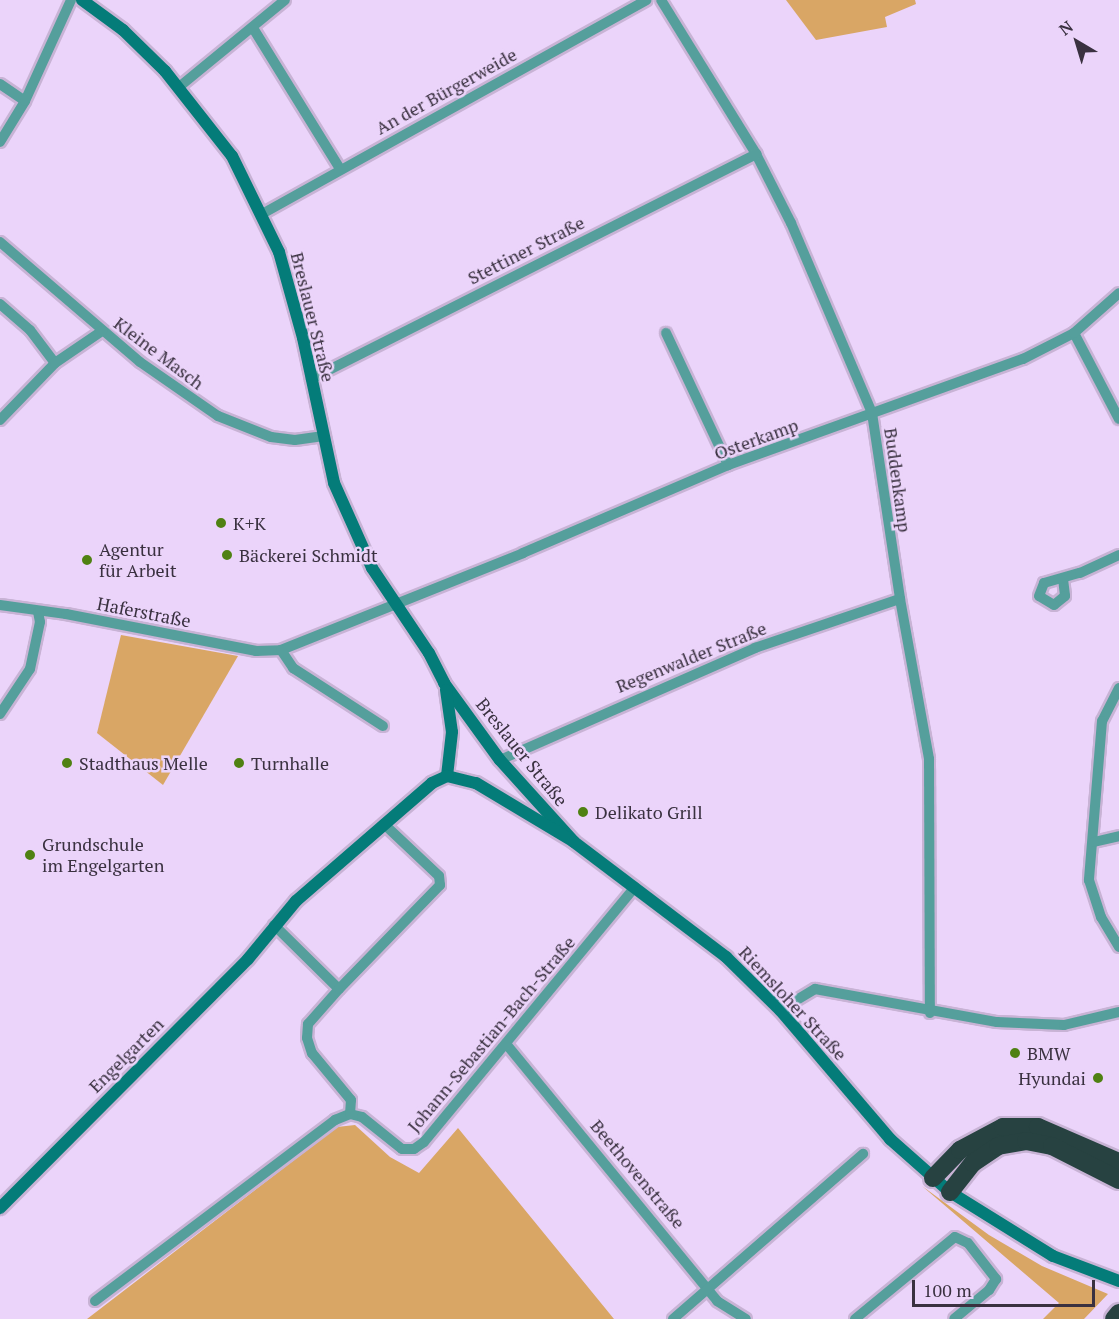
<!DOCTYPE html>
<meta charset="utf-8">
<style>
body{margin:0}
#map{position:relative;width:1119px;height:1319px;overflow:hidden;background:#ebd4fa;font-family:"PT Serif",serif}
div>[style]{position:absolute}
.green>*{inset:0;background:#d9a665}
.roads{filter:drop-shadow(2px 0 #c8b3d5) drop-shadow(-2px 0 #c8b3d5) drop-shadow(0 2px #c8b3d5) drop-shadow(0 -2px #c8b3d5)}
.street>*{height:10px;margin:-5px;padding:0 5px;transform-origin:5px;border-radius:5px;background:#559f9c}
.secondary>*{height:12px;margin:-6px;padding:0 6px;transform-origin:6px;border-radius:6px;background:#047c79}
.highway>*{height:18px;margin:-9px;padding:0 9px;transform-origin:9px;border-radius:9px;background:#274241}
.dots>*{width:16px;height:16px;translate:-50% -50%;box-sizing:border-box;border:3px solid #ebd4fa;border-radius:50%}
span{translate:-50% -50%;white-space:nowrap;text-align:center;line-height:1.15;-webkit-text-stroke:5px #ebd4fa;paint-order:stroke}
.street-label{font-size:18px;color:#3a3140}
.poi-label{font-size:18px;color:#3a3140}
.left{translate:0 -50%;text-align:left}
.right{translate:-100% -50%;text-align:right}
.north{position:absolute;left:1047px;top:12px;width:60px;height:60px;-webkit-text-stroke:4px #ebd4fa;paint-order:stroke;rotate:322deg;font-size:16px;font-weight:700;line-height:24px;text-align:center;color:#3a3140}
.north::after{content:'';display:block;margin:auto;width:21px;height:27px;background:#3a3140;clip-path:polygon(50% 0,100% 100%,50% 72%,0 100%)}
.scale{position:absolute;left:912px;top:1280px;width:183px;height:27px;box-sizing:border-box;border:3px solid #3a3140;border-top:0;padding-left:8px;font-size:18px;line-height:21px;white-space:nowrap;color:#3a3140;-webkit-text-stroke:4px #ebd4fa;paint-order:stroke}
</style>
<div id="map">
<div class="green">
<div style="clip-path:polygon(786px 0,915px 0,916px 4px,885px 17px,887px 27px,816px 40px)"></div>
<div style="clip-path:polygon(121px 635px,238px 656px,163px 785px,97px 733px)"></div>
<div style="clip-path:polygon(355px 1125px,390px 1157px,419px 1173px,458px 1128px,614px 1319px,87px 1319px,337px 1127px)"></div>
<div style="clip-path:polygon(922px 1186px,989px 1235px,1042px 1266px,1108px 1294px,1084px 1319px,1043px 1319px,1059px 1303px)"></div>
</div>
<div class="roads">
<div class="street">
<div style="left:661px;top:0;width:181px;rotate:58.3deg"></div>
<div style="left:756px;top:154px;width:77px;rotate:63.1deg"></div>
<div style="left:791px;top:223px;width:207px;rotate:66.9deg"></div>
<div style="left:872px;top:413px;width:188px;rotate:81.4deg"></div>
<div style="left:900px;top:599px;width:163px;rotate:79.7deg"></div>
<div style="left:929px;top:759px;width:254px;rotate:89.8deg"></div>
<div style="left:253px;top:28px;width:166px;rotate:58.3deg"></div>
<div style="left:0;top:84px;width:30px;rotate:34deg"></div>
<div style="left:179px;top:87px;width:137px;rotate:-39.4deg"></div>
<div style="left:0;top:142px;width:48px;rotate:-58.6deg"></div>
<div style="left:25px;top:101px;width:111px;rotate:-65.5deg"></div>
<div style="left:262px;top:214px;width:440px;rotate:-29.1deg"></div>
<div style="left:0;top:242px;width:184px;rotate:40.6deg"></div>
<div style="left:140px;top:362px;width:95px;rotate:34.7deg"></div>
<div style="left:218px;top:416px;width:57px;rotate:21.6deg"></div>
<div style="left:271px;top:437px;width:24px;rotate:7deg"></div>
<div style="left:295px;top:440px;width:27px;rotate:-8deg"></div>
<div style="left:0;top:304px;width:40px;rotate:41deg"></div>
<div style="left:30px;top:330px;width:41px;rotate:52.9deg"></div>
<div style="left:666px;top:333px;width:146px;rotate:64.8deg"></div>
<div style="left:1074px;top:333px;width:97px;rotate:62.4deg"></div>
<div style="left:311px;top:379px;width:499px;rotate:-26.8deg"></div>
<div style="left:0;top:420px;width:79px;rotate:-46deg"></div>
<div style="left:55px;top:363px;width:57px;rotate:-34.2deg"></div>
<div style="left:1063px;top:579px;width:17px;rotate:83deg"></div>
<div style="left:1065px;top:596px;width:14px;rotate:141deg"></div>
<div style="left:1054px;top:605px;width:17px;rotate:-149deg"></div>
<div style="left:1039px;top:596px;width:14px;rotate:-69deg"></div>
<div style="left:1044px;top:583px;width:37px;rotate:-16deg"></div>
<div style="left:1080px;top:573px;width:43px;rotate:-24.8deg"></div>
<div style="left:0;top:605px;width:67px;rotate:7.8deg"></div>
<div style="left:66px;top:614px;width:194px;rotate:11deg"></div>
<div style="left:256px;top:651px;width:25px;rotate:-2deg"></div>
<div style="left:281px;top:650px;width:261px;rotate:-21.8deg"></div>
<div style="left:523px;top:553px;width:223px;rotate:-23.2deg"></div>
<div style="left:728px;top:465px;width:313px;rotate:-19.8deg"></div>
<div style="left:1023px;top:359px;width:57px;rotate:-27deg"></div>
<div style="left:1074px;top:333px;width:60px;rotate:-41.6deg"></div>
<div style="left:281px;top:650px;width:22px;rotate:56deg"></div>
<div style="left:293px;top:668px;width:107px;rotate:32.8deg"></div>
<div style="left:1119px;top:688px;width:37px;rotate:117deg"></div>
<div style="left:1102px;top:721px;width:160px;rotate:94.7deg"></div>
<div style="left:1089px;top:880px;width:39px;rotate:72deg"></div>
<div style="left:1101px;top:917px;width:35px;rotate:59deg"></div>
<div style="left:0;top:714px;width:54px;rotate:-56.3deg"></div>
<div style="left:30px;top:669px;width:48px;rotate:-78deg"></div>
<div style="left:40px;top:622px;width:10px;rotate:-101deg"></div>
<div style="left:500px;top:760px;width:279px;rotate:-23.7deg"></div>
<div style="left:755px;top:648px;width:153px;rotate:-18.7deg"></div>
<div style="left:1094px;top:842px;width:26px;rotate:-13deg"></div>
<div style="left:274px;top:925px;width:91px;rotate:44.6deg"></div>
<div style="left:339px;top:989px;width:47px;rotate:131.5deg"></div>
<div style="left:308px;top:1024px;width:14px;rotate:94deg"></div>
<div style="left:307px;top:1038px;width:16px;rotate:72deg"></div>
<div style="left:312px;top:1053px;width:61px;rotate:50.3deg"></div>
<div style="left:351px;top:1100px;width:14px;rotate:94deg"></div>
<div style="left:339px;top:989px;width:145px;rotate:-45.8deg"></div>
<div style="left:440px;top:885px;width:9px;rotate:-96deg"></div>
<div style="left:439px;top:876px;width:76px;rotate:-136.6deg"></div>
<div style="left:780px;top:1010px;width:41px;rotate:-31deg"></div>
<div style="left:815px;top:989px;width:185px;rotate:10.3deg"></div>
<div style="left:997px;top:1022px;width:67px;rotate:2.6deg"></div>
<div style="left:1064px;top:1025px;width:57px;rotate:-13.3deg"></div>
<div style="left:507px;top:1045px;width:331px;rotate:50.6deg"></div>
<div style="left:717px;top:1301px;width:34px;rotate:32deg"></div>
<div style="left:95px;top:1301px;width:301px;rotate:-37deg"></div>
<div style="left:335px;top:1120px;width:16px;rotate:-22deg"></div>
<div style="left:350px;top:1114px;width:12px;rotate:14deg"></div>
<div style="left:362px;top:1117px;width:51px;rotate:38.7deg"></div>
<div style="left:402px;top:1149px;width:12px"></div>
<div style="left:414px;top:1149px;width:12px;rotate:-35deg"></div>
<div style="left:424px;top:1142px;width:331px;rotate:-50.4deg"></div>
<div style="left:673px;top:1319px;width:252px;rotate:-41deg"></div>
<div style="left:855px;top:1319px;width:129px;rotate:-39.4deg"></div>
<div style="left:955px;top:1237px;width:14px;rotate:25deg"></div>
<div style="left:968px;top:1243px;width:46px;rotate:52.1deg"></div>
<div style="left:996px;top:1279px;width:13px;rotate:122deg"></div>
<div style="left:989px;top:1290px;width:45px;rotate:140.4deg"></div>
</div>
<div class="secondary">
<div style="left:82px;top:0;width:51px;rotate:36.2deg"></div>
<div style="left:123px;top:30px;width:59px;rotate:44.3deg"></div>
<div style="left:165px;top:71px;width:108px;rotate:51.8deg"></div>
<div style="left:232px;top:156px;width:107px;rotate:63.9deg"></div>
<div style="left:279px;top:252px;width:89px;rotate:74.4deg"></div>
<div style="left:303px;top:338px;width:148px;rotate:77.9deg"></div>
<div style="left:334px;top:483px;width:93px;rotate:65.9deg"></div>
<div style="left:372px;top:568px;width:102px;rotate:56.2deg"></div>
<div style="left:429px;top:653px;width:34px;rotate:63deg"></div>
<div style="left:444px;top:683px;width:95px;rotate:54deg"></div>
<div style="left:500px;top:760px;width:110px;rotate:47.9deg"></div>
<div style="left:446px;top:690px;width:42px;rotate:81.9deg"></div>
<div style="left:452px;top:732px;width:44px;rotate:96.5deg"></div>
<div style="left:447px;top:776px;width:30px;rotate:14deg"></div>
<div style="left:476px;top:783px;width:114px;rotate:31deg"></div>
<div style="left:574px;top:842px;width:191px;rotate:37.1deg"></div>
<div style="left:726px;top:957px;width:76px;rotate:44.5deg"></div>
<div style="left:780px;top:1010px;width:170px;rotate:49.5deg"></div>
<div style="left:890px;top:1139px;width:80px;rotate:41.5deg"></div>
<div style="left:950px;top:1192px;width:121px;rotate:31.9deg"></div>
<div style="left:1053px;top:1256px;width:71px;rotate:20.7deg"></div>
<div style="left:0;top:1208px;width:351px;rotate:-45.1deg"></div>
<div style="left:248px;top:959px;width:75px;rotate:-50.4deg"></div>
<div style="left:296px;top:901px;width:180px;rotate:-40.9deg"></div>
<div style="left:432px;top:783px;width:17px;rotate:-25deg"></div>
</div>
<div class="highway">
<div style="left:933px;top:1178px;width:39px;rotate:-46deg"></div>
<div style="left:960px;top:1150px;width:49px;rotate:-28.1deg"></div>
<div style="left:1003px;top:1127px;width:35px"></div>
<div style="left:1038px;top:1127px;width:88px;rotate:23.4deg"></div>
<div style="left:950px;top:1192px;width:37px;rotate:-52deg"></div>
<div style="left:973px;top:1163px;width:30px;rotate:-34deg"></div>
<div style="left:998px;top:1146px;width:28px;rotate:-10deg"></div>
<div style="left:1026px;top:1141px;width:26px;rotate:11deg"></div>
<div style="left:1052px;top:1146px;width:75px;rotate:26.9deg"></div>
<div style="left:1114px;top:1319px;width:8px;rotate:-50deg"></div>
</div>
</div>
<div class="dots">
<div style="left:221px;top:523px;background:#4f8112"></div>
<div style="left:227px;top:555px;background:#4f8112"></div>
<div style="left:87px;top:560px;background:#4f8112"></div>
<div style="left:67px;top:763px;background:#4f8112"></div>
<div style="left:239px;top:763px;background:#4f8112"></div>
<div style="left:583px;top:812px;background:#4f8112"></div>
<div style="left:30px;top:855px;background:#4f8112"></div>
<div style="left:1015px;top:1053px;background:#4f8112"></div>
<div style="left:1098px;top:1078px;background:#4f8112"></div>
</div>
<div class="street-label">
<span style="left:446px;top:91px;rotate:-29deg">An der Bürgerweide</span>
<span style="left:526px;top:250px;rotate:-27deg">Stettiner Straße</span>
<span style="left:313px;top:317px;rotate:76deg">Breslauer Straße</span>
<span style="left:159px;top:353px;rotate:37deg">Kleine Masch</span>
<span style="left:756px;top:439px;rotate:-20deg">Osterkamp</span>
<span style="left:898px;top:480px;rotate:82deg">Buddenkamp</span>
<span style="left:144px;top:612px;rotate:11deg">Haferstraße</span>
<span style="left:691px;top:657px;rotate:-22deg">Regenwalder Straße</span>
<span style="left:522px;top:752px;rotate:51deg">Breslauer Straße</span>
<span style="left:793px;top:1003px;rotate:47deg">Riemsloher Straße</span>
<span style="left:491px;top:1034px;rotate:-50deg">Johann-Sebastian-Bach-Straße</span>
<span style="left:126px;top:1055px;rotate:-45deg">Engelgarten</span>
<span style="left:638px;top:1174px;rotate:50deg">Beethovenstraße</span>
</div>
<div class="poi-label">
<span class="left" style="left:233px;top:523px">K+K</span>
<span class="left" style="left:99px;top:560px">Agentur<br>für Arbeit</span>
<span class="left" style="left:239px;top:555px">Bäckerei Schmidt</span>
<span class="left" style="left:79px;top:763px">Stadthaus Melle</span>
<span class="left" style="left:251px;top:763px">Turnhalle</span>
<span class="left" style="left:595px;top:812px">Delikato Grill</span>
<span class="left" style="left:42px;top:855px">Grundschule<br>im Engelgarten</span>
<span class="left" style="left:1027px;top:1053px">BMW</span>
<span class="right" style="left:1086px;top:1078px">Hyundai</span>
</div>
<div class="north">N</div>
<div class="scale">100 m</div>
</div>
